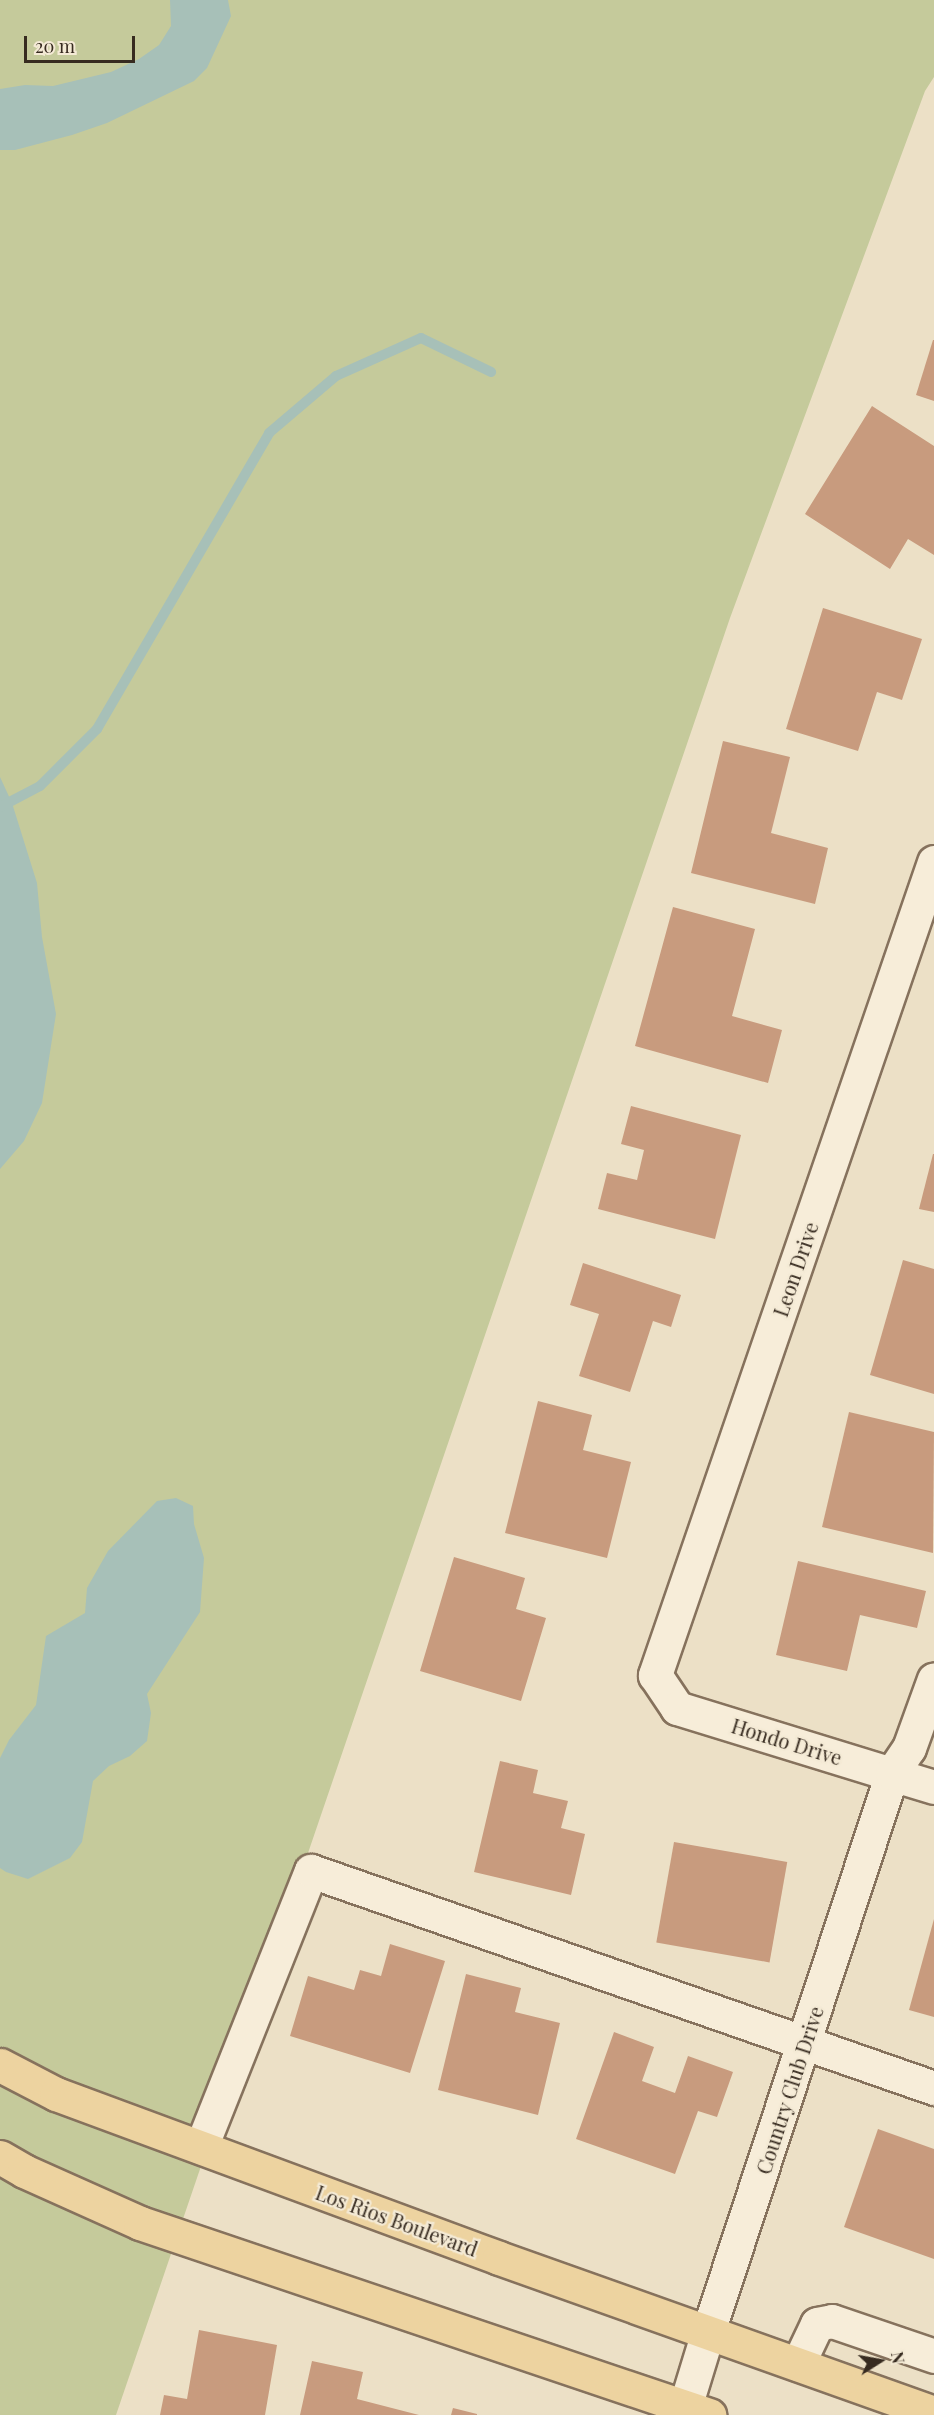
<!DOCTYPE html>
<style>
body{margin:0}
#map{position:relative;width:934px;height:2415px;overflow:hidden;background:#ece0c6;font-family:"Playfair Display",serif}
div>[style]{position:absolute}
.green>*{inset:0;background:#c5ca9b}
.water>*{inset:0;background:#a7c0b8}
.stream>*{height:10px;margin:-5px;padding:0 5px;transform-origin:5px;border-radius:5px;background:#a7c0b8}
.building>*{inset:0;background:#c89b7e;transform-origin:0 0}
.roads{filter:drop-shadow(2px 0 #86725d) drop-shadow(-2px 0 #86725d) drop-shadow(0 2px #86725d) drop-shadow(0 -2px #86725d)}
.minor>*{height:33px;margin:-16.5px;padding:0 16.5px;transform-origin:16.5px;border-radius:16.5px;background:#f7edd9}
.major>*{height:33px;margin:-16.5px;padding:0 16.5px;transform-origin:16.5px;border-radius:16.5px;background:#edd3a0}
span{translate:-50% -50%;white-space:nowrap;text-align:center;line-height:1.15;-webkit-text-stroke:4.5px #f4ead5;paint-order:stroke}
.street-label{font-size:20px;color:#372b20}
.north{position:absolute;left:850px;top:2331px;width:60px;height:60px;-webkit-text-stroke:4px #f4ead5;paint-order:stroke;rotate:79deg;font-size:16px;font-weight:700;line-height:24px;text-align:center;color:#372b20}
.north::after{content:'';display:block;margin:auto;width:21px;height:27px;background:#372b20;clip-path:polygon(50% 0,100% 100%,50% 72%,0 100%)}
.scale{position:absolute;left:24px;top:36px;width:111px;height:27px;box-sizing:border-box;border:3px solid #372b20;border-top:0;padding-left:8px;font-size:18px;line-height:21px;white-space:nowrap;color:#372b20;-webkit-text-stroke:4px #f4ead5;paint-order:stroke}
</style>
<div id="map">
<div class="green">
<div style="clip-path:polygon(0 0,934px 0,934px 77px,925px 91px,730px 618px,116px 2415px,0 2415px)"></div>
</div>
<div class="water">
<div style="clip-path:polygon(170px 0,228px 0,231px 16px,207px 68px,194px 81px,107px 123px,72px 135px,15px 150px,0 150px,0 89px,25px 85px,53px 86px,111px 72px,139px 59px,159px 45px,171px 26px)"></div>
<div style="clip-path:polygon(0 777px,12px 803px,37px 883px,42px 937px,56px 1014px,42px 1103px,24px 1141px,0 1169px)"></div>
<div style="clip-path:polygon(176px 1498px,193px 1506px,194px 1524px,204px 1558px,200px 1612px,147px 1694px,151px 1713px,147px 1741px,130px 1756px,109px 1766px,93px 1781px,82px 1842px,70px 1858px,28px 1879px,6px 1872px,0 1868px,0 1758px,9px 1740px,36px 1705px,46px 1636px,85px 1613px,87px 1588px,108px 1551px,157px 1501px)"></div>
</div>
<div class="stream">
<div style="left:0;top:807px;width:45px;rotate:-27.7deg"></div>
<div style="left:40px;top:786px;width:81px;rotate:-45deg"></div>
<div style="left:97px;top:729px;width:342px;rotate:-59.8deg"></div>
<div style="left:269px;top:433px;width:88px;rotate:-40.4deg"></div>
<div style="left:336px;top:376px;width:93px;rotate:-24.1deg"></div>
<div style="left:421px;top:338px;width:78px;rotate:25.9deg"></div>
</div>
<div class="building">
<div style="clip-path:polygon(933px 340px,934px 340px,934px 401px,916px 395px)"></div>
<div style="clip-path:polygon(872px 406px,934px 446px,934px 555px,908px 539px,890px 569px,805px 514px)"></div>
<div style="clip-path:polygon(823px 608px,922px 639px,902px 700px,877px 692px,858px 751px,786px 729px)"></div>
<div style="clip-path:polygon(723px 741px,790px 757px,771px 833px,828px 848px,815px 904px,691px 873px)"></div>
<div style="clip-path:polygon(673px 907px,755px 929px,732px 1016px,782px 1030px,768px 1083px,635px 1046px)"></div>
<div style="clip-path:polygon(631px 1106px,741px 1135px,715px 1239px,598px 1209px,607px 1173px,637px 1180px,644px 1150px,621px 1144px)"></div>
<div style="clip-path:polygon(933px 1154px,934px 1154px,934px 1212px,919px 1209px)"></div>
<div style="clip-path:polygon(903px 1260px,934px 1269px,934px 1394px,870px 1375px)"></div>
<div style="clip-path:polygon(583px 1263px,681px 1295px,671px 1327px,653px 1321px,630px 1392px,579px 1376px,599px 1314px,570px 1305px)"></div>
<div style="clip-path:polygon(538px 1401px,592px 1415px,583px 1450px,631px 1462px,607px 1558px,505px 1533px)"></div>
<div style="clip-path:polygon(849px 1412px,934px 1432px,933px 1553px,822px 1527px)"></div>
<div style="clip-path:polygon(454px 1557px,525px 1578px,516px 1609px,546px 1618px,521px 1701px,420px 1671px)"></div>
<div style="clip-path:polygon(798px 1561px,926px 1591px,917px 1628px,860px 1615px,847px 1671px,776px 1655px)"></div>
<div style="clip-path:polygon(500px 1761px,538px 1770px,533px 1793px,568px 1801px,561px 1828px,585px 1834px,571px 1895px,474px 1872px)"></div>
<div style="left:674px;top:1842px;width:115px;height:102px;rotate:10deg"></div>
<div style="clip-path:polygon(934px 1919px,934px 2017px,909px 2010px)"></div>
<div style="clip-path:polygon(390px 1944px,445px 1961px,410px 2073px,290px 2036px,308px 1976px,354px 1990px,360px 1970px,381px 1976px)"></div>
<div style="clip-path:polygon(466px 1974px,521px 1988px,515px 2012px,560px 2023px,538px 2115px,438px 2090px)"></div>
<div style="clip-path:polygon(614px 2032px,654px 2047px,642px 2081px,675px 2093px,688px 2056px,733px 2072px,717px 2117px,698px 2111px,675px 2174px,576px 2139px)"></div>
<div style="clip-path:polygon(878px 2129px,934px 2149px,934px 2259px,844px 2227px)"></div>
<div style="clip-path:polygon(199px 2330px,277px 2345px,265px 2415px,160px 2415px,164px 2395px,187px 2399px)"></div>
<div style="clip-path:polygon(312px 2361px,363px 2372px,357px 2399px,419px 2415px,300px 2415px)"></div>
<div style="clip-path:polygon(453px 2408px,477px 2414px,477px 2415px,451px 2415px)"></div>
</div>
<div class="roads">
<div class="minor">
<div style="left:934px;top:862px;width:860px;rotate:108.94deg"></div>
<div style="left:655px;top:1675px;width:40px;rotate:56deg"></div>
<div style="left:677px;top:1708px;width:269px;rotate:17.1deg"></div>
<div style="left:201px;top:2147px;width:297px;rotate:-68.3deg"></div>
<div style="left:311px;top:1871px;width:660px;rotate:19.2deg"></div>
<div style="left:798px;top:2364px;width:44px;rotate:-64.6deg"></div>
<div style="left:817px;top:2324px;width:15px;rotate:-11deg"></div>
<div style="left:832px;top:2321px;width:108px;rotate:18.9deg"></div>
<div style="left:688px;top:2415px;width:9px;rotate:-111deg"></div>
<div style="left:685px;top:2407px;width:78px;rotate:-73deg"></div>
<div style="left:708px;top:2332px;width:589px;rotate:-71.78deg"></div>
<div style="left:892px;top:1773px;width:30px;rotate:-56deg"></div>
<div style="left:909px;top:1748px;width:73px;rotate:-70.1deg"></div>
</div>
<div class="major">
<div style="left:0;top:2065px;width:63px;rotate:27.4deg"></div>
<div style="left:56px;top:2094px;width:472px;rotate:20.3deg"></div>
<div style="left:499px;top:2258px;width:462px;rotate:19.6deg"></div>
<div style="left:0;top:2157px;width:28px;rotate:30deg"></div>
<div style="left:24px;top:2171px;width:127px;rotate:24.1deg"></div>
<div style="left:140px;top:2223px;width:601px;rotate:18.65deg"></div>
</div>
</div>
<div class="street-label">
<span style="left:795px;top:1269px;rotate:-71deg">Leon Drive</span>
<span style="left:787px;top:1741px;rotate:17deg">Hondo Drive</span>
<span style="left:789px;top:2090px;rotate:-72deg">Country Club Drive</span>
<span style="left:397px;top:2220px;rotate:20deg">Los Rios Boulevard</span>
</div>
<div class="north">N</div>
<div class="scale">20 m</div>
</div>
